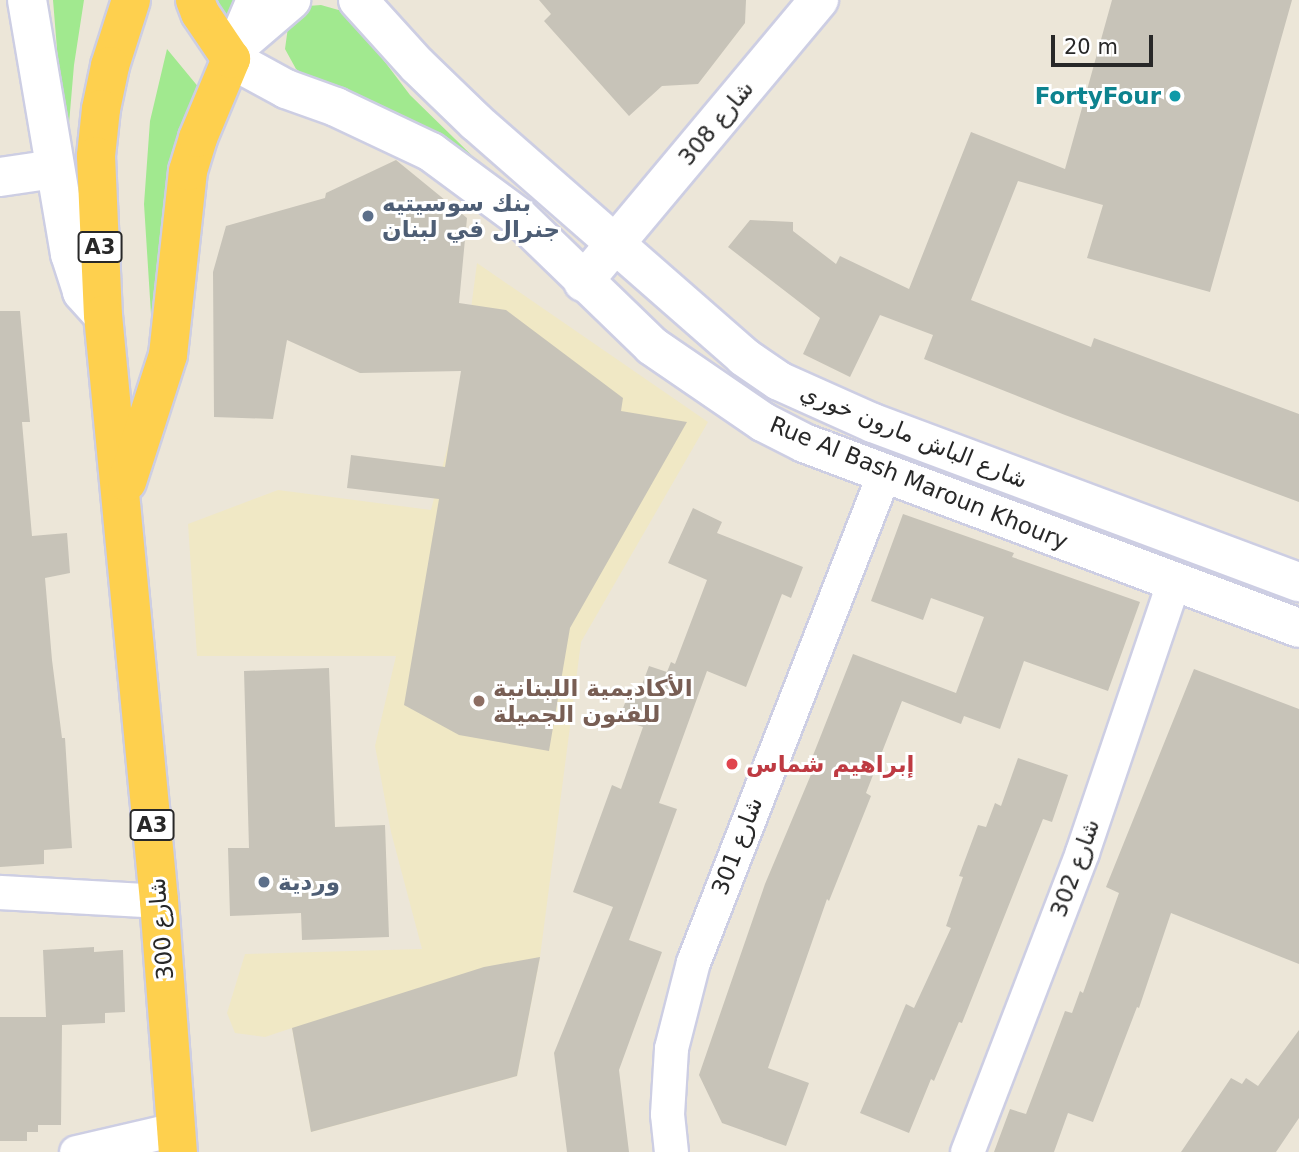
<!DOCTYPE html>
<meta charset="utf-8">
<style>
body{margin:0}
#map{position:relative;width:1299px;height:1152px;overflow:hidden;background:#ece6d8;font-family:"DejaVu Sans","Noto Sans Arabic",sans-serif}
div>[style]{position:absolute}
.education>*{inset:0;background:#f0e8c5}
.green>*{inset:0;background:#a1e98f}
.building>*{inset:0;background:#c7c3b8}
.roads{filter:drop-shadow(2px 0 #cdcee3) drop-shadow(-2px 0 #cdcee3) drop-shadow(0 2px #cdcee3) drop-shadow(0 -2px #cdcee3)}
.minor>*{height:33px;margin:-16.5px;padding:0 16.5px;transform-origin:16.5px;border-radius:16.5px;background:#fff}
.tertiary>*{height:38px;margin:-19px;padding:0 19px;transform-origin:19px;border-radius:19px;background:#fff}
.secondary>*{height:38px;margin:-19px;padding:0 19px;transform-origin:19px;border-radius:19px;background:#fff}
.trunk>*{height:38px;margin:-19px;padding:0 19px;transform-origin:19px;border-radius:19px;background:#fed04e}
.dots>*{width:19px;height:19px;translate:-50% -50%;box-sizing:border-box;border:4px solid #fff;border-radius:50%}
span{translate:-50% -50%;white-space:nowrap;text-align:center;line-height:1.15;-webkit-text-stroke:6px #fff;paint-order:stroke}
.shield-label span{padding:2px 5px;background:#fff;border:2px solid;border-radius:5px;-webkit-text-stroke-width:0}
.shield-label{font-size:21px;color:#282828;font-weight:700}
.culture-label{font-size:23px;color:#0d838f;font-weight:700}
.right{translate:-100% -50%;text-align:right}
.street-label{font-size:23px;color:#282828}
.service-label{font-size:23px;color:#4e5e75;font-weight:700}
.left{translate:0 -50%;text-align:left}
.education-label{font-size:23px;color:#785e54;font-weight:700}
.health-label{font-size:23px;color:#be3a42;font-weight:700}
.scale{position:absolute;left:1051px;top:35px;width:102px;height:32px;box-sizing:border-box;border:4px solid #282828;border-top:0;padding-left:9px;font-size:21px;line-height:24px;white-space:nowrap;color:#282828;-webkit-text-stroke:5px #fff;paint-order:stroke}
</style>
<div id="map">
<div class="education">
<div style="clip-path:polygon(477px 263px,708px 422px,581px 642px,540px 957px,517px 1076px,311px 1132px,292px 1028px,265px 1037px,235px 1033px,227px 1013px,245px 954px,422px 949px,391px 832px,375px 746px,396px 656px,197px 656px,188px 524px,278px 490px,431px 510px,458px 408px)"></div>
</div>
<div class="green">
<div style="clip-path:polygon(53px 0,84px 0,74px 65px,66px 159px)"></div>
<div style="clip-path:polygon(204px 0,239px 0,223px 38px)"></div>
<div style="clip-path:polygon(321px 5px,342px 11px,363px 33px,410px 95px,540px 222px,389px 114px,338px 86px,306px 76px,296px 69px,285px 49px,288px 27px,308px 6px)"></div>
<div style="clip-path:polygon(167px 49px,200px 89px,168px 186px,162px 217px,153px 346px,144px 204px,150px 121px)"></div>
</div>
<div class="building">
<div style="clip-path:polygon(539px 0,746px 0,745px 23px,698px 84px,662px 86px,629px 116px,544px 21px,551px 14px)"></div>
<div style="clip-path:polygon(1112px 0,1292px 0,1210px 292px,1087px 258px,1103px 205px,1018px 181px,971px 300px,1091px 347px,1094px 338px,1299px 414px,1299px 502px,1065px 415px,924px 359px,933px 335px,880px 315px,850px 377px,803px 354px,820px 318px,728px 247px,750px 220px,793px 222px,793px 231px,836px 264px,840px 256px,909px 289px,971px 132px,1065px 169px)"></div>
<div style="clip-path:polygon(396px 160px,467px 218px,459px 303px,506px 310px,623px 398px,621px 411px,687px 422px,570px 628px,549px 751px,459px 735px,404px 705px,439px 499px,347px 488px,351px 455px,445px 467px,461px 371px,360px 373px,287px 340px,273px 419px,214px 417px,213px 272px,226px 226px,325px 198px,326px 193px)"></div>
<div style="clip-path:polygon(0 311px,20px 311px,30px 422px,22px 422px,32px 536px,67px 533px,70px 573px,45px 578px,52px 660px,62px 738px,65px 738px,72px 848px,44px 850px,44px 864px,0 867px)"></div>
<div style="clip-path:polygon(693px 508px,722px 522px,717px 533px,803px 567px,791px 598px,782px 594px,746px 687px,707px 671px,659px 803px,677px 809px,629px 940px,662px 952px,619px 1070px,629px 1152px,567px 1152px,554px 1053px,613px 907px,573px 892px,612px 785px,621px 789px,643px 727px,619px 719px,631px 687px,640px 690px,649px 666px,667px 672px,671px 662px,675px 664px,707px 580px,668px 563px)"></div>
<div style="clip-path:polygon(903px 514px,1014px 553px,1012px 557px,1140px 602px,1108px 691px,1024px 661px,1000px 729px,964px 716px,961px 724px,902px 701px,866px 793px,871px 796px,829px 901px,827px 899px,768px 1068px,809px 1083px,786px 1146px,722px 1123px,699px 1075px,765px 884px,815px 765px,810px 763px,853px 654px,956px 693px,984px 617px,931px 598px,923px 620px,871px 601px)"></div>
<div style="clip-path:polygon(329px 668px,335px 827px,385px 825px,389px 937px,302px 940px,301px 913px,230px 916px,228px 848px,249px 848px,244px 671px)"></div>
<div style="clip-path:polygon(1194px 669px,1299px 709px,1299px 964px,1171px 913px,1139px 1008px,1137px 1007px,1093px 1122px,1068px 1113px,1054px 1152px,994px 1152px,1010px 1109px,1026px 1114px,1065px 1011px,1072px 1013px,1080px 991px,1083px 993px,1119px 893px,1106px 887px)"></div>
<div style="clip-path:polygon(1018px 758px,1068px 775px,1052px 822px,1043px 819px,962px 1023px,959px 1022px,934px 1081px,931px 1079px,909px 1133px,860px 1113px,906px 1004px,914px 1008px,951px 928px,946px 926px,963px 877px,959px 876px,978px 825px,986px 827px,995px 803px,1001px 806px)"></div>
<div style="clip-path:polygon(94px 947px,94px 952px,123px 950px,125px 1012px,105px 1013px,105px 1023px,62px 1025px,61px 1125px,38px 1125px,38px 1132px,27px 1132px,27px 1141px,0 1141px,0 1017px,46px 1017px,43px 950px)"></div>
<div style="clip-path:polygon(540px 957px,517px 1076px,311px 1132px,292px 1028px,484px 967px)"></div>
<div style="clip-path:polygon(1299px 1030px,1299px 1118px,1276px 1152px,1181px 1152px,1231px 1078px,1242px 1084px,1246px 1078px,1258px 1086px)"></div>
</div>
<div class="roads">
<div class="minor">
<div style="left:0;top:892px;width:159px;rotate:3.2deg"></div>
<div style="left:76px;top:1152px;width:103px;rotate:-13deg"></div>
<div style="left:671px;top:1152px;width:38px;rotate:-96deg"></div>
<div style="left:667px;top:1114px;width:66px;rotate:-86.5deg"></div>
<div style="left:671px;top:1048px;width:89px;rotate:-75.7deg"></div>
<div style="left:693px;top:962px;width:525px;rotate:-68.66deg"></div>
<div style="left:967px;top:1152px;width:321px;rotate:-69deg"></div>
<div style="left:1082px;top:852px;width:287px;rotate:-71.3deg"></div>
</div>
<div class="tertiary">
<div style="left:0;top:177px;width:55px;rotate:-8.4deg"></div>
<div style="left:583px;top:282px;width:368px;rotate:-50.1deg"></div>
</div>
<div class="secondary">
<div style="left:27px;top:0;width:258px;rotate:80.4deg"></div>
<div style="left:70px;top:254px;width:40px;rotate:72deg"></div>
<div style="left:82px;top:292px;width:31px;rotate:48deg"></div>
<div style="left:256px;top:0;width:64px;rotate:113deg"></div>
<div style="left:231px;top:59px;width:63px;rotate:28.6deg"></div>
<div style="left:286px;top:89px;width:53px;rotate:19.8deg"></div>
<div style="left:336px;top:107px;width:105px;rotate:25.3deg"></div>
<div style="left:431px;top:152px;width:109px;rotate:36.5deg"></div>
<div style="left:519px;top:217px;width:185px;rotate:44.1deg"></div>
<div style="left:652px;top:346px;width:135px;rotate:34.4deg"></div>
<div style="left:763px;top:422px;width:46px;rotate:27.1deg"></div>
<div style="left:804px;top:443px;width:528px;rotate:20.49deg"></div>
<div style="left:358px;top:0;width:88px;rotate:47.8deg"></div>
<div style="left:417px;top:65px;width:82px;rotate:44deg"></div>
<div style="left:476px;top:122px;width:356px;rotate:41.2deg"></div>
<div style="left:744px;top:357px;width:42px;rotate:34.4deg"></div>
<div style="left:779px;top:381px;width:103px;rotate:24.1deg"></div>
<div style="left:873px;top:423px;width:455px;rotate:20.5deg"></div>
<div style="left:242px;top:42px;width:65px;rotate:-40.6deg"></div>
</div>
<div class="trunk">
<div style="left:131px;top:0;width:69px;rotate:107.7deg"></div>
<div style="left:110px;top:66px;width:44px;rotate:101.8deg"></div>
<div style="left:101px;top:109px;width:47px;rotate:96.1deg"></div>
<div style="left:96px;top:156px;width:159px;rotate:87.5deg"></div>
<div style="left:103px;top:315px;width:589px;rotate:84.54deg"></div>
<div style="left:159px;top:901px;width:252px;rotate:85.7deg"></div>
<div style="left:127px;top:482px;width:133px;rotate:-72.1deg"></div>
<div style="left:168px;top:355px;width:185px;rotate:-83.8deg"></div>
<div style="left:188px;top:171px;width:34px;rotate:-73deg"></div>
<div style="left:198px;top:138px;width:86px;rotate:-67.3deg"></div>
<div style="left:231px;top:59px;width:55px;rotate:-124deg"></div>
<div style="left:200px;top:13px;width:14px;rotate:-111deg"></div>
</div>
</div>
<div class="dots">
<div style="left:1175px;top:96px;background:#0f9aa8"></div>
<div style="left:368px;top:216px;background:#5c6f8a"></div>
<div style="left:479px;top:701px;background:#8d6e63"></div>
<div style="left:732px;top:764px;background:#e0444e"></div>
<div style="left:264px;top:882px;background:#5c6f8a"></div>
</div>
<div class="shield-label">
<span style="left:100px;top:247px">A3</span>
<span style="left:152px;top:825px">A3</span>
</div>
<div class="culture-label">
<span class="right" style="left:1161px;top:96px">FortyFour</span>
</div>
<div class="street-label">
<span style="left:716px;top:123px;rotate:-50deg">شارع 308</span>
<span style="left:914px;top:436px;rotate:22deg">شارع الباش مارون خوري</span>
<span style="left:919px;top:483px;rotate:22deg">Rue Al Bash Maroun Khoury</span>
<span style="left:737px;top:846px;rotate:-69deg">شارع 301</span>
<span style="left:1075px;top:868px;rotate:-70deg">شارع 302</span>
<span style="left:161px;top:929px;rotate:-95deg">شارع 300</span>
</div>
<div class="service-label">
<span class="left" style="left:382px;top:216px">بنك سوسيتيه<br>جنرال في لبنان</span>
<span class="left" style="left:278px;top:882px">وردية</span>
</div>
<div class="education-label">
<span class="left" style="left:493px;top:701px">الأكاديمية اللبنانية<br>للفنون الجميلة</span>
</div>
<div class="health-label">
<span class="left" style="left:746px;top:764px">إبراهيم شماس</span>
</div>
<div class="scale">20 m</div>
</div>
